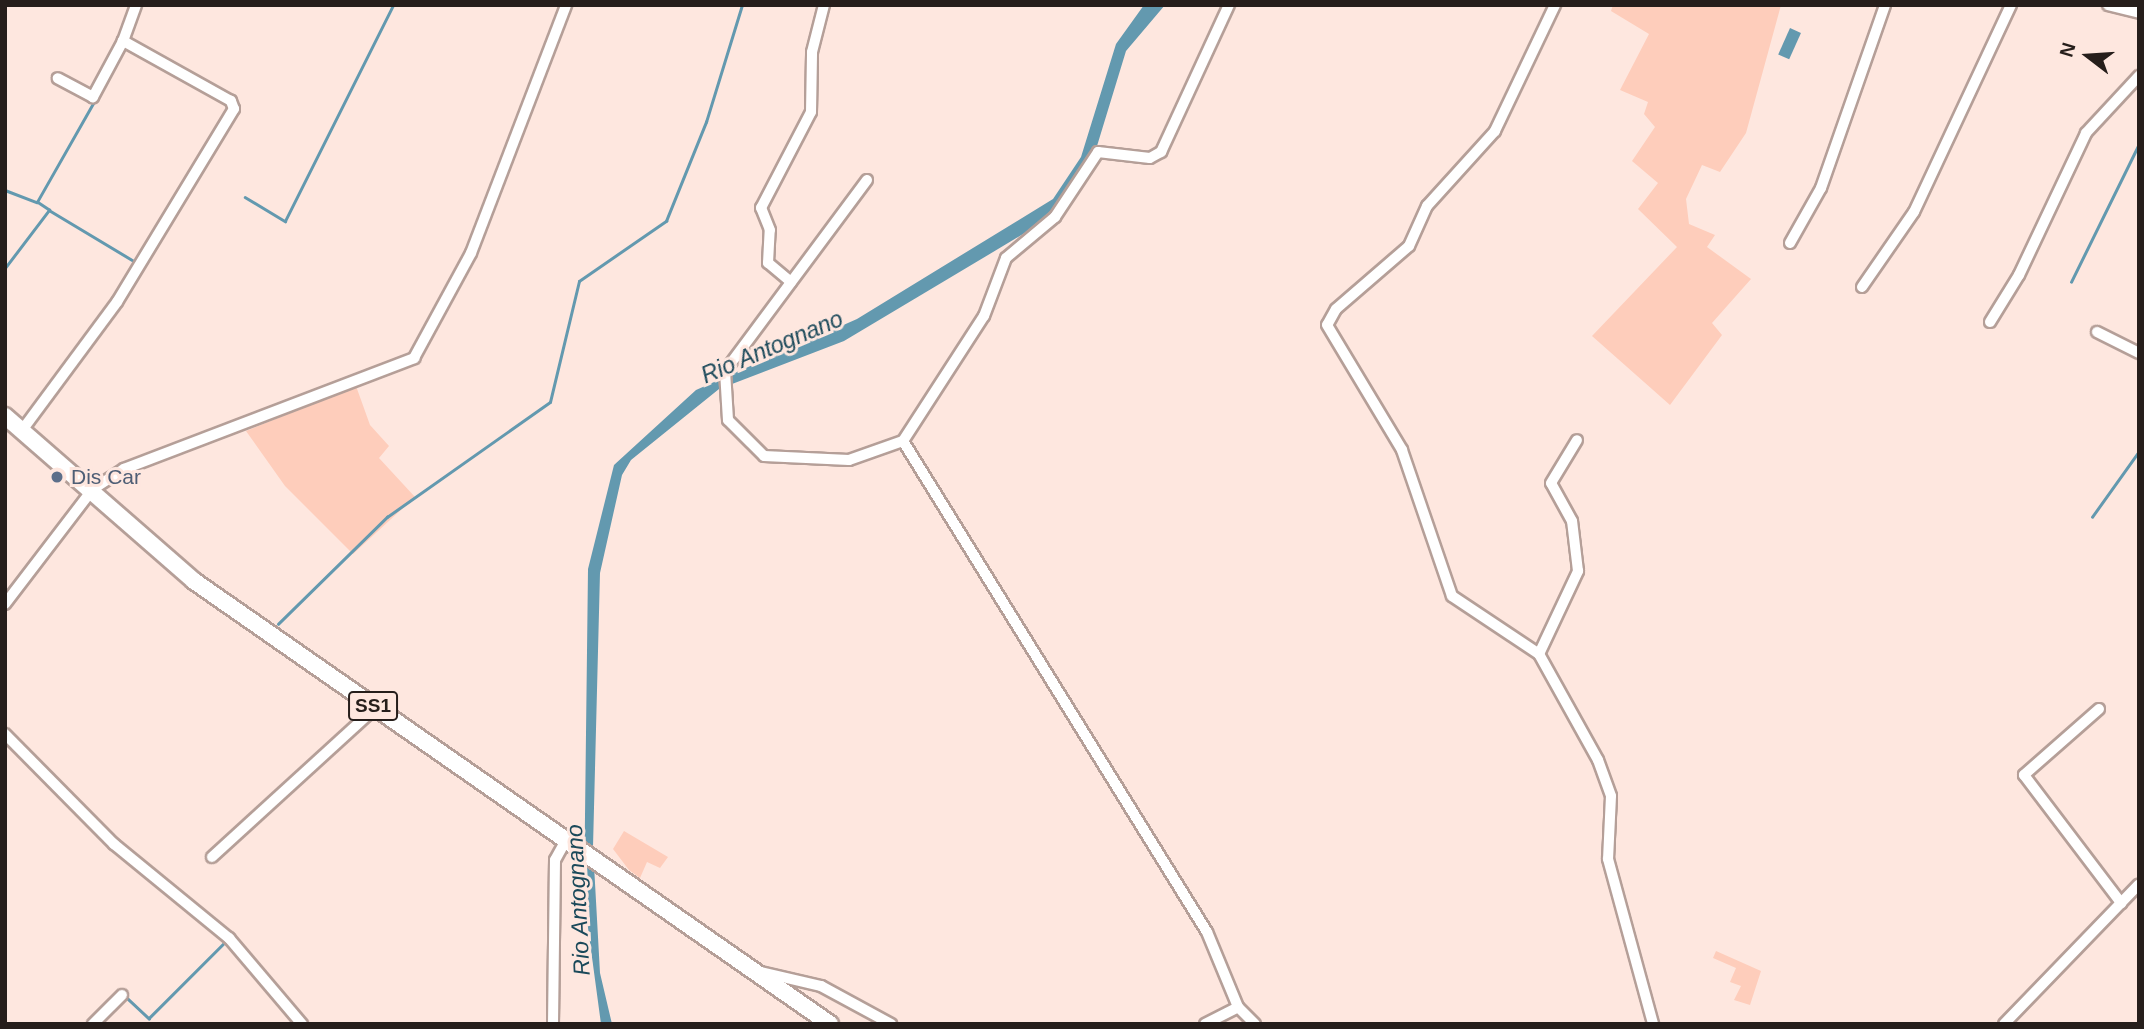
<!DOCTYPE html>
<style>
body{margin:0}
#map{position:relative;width:2144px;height:1029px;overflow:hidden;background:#fee7df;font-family:Arial,sans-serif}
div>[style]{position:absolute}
.green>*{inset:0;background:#fecdbb}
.water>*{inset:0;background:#6399af;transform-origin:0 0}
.stream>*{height:2.5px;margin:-1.25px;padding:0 1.25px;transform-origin:1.25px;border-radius:1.25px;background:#6399af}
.roads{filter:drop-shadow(2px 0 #b59f98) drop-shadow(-2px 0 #b59f98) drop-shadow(0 2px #b59f98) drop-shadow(0 -2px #b59f98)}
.street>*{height:10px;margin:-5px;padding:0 5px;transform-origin:5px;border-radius:5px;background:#fff}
.primary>*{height:16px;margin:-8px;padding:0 8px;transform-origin:8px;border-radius:8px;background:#fff}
.dots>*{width:19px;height:19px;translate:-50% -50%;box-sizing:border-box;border:4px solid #fee7df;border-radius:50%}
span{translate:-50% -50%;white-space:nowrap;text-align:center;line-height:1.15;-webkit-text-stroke:6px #fee7df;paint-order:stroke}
.shield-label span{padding:2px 5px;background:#fee7df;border:2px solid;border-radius:5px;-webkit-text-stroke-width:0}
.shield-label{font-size:19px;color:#261e1b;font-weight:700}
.service-label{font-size:21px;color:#4e5e75}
.left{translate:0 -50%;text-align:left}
.water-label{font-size:23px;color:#1b495a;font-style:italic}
.frame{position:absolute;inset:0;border:7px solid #261e1b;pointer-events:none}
.north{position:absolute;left:2053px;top:21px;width:70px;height:70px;-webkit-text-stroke:5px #fee7df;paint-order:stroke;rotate:287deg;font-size:19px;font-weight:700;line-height:28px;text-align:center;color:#261e1b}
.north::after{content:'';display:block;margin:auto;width:24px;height:32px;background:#261e1b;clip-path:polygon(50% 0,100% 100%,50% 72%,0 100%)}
</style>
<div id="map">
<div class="green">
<div style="clip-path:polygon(1613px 5px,1781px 5px,1746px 133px,1720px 172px,1702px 165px,1686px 199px,1689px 224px,1715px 235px,1707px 247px,1751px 279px,1712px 323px,1722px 335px,1670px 405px,1592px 336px,1677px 247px,1638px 209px,1658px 183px,1632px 161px,1655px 127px,1644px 114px,1648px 102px,1620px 90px,1649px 34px,1611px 11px)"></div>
<div style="clip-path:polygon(356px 386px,370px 425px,389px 446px,379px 458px,415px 497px,353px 554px,285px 486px,246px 431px)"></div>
<div style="clip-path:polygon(624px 831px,668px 857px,660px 868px,647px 862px,640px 878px,629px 870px,613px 849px)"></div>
<div style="clip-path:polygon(1716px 951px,1761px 971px,1750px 1005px,1734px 1000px,1741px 986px,1730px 982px,1736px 968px,1713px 958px)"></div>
</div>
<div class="water">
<div style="clip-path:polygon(1144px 5px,1165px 5px,1126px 51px,1097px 146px,1073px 193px,1045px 221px,844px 341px,719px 389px,631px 460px,622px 475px,600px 573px,593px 847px,600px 973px,612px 1024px,601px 1024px,584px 898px,588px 569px,614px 465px,696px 390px,857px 319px,1053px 199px,1081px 157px,1116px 44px)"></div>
<div style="left:1790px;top:28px;width:12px;height:29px;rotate:24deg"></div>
</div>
<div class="stream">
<div style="left:5px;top:190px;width:34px;rotate:21deg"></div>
<div style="left:37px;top:202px;width:117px;rotate:-60.4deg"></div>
<div style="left:245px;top:197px;width:47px;rotate:31deg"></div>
<div style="left:285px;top:221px;width:241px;rotate:-63.4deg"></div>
<div style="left:49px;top:210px;width:99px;rotate:31deg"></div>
<div style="left:5px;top:268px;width:73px;rotate:-52.8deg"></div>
<div style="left:49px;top:210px;width:14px;rotate:-146deg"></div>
<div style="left:2071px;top:282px;width:154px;rotate:-63.8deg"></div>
<div style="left:300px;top:397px;width:53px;rotate:-21.2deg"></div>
<div style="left:109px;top:471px;width:101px;rotate:-21.5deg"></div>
<div style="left:2092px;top:517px;width:81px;rotate:-54.5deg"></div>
<div style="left:278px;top:624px;width:153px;rotate:-44.5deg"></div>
<div style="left:387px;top:517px;width:199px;rotate:-35.2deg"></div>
<div style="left:550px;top:402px;width:124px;rotate:-76.5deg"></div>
<div style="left:579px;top:281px;width:106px;rotate:-34.6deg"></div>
<div style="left:666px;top:221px;width:107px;rotate:-68deg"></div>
<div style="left:706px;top:122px;width:122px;rotate:-72.9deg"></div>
<div style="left:145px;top:876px;width:26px;rotate:39deg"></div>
<div style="left:125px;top:996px;width:33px;rotate:43deg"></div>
<div style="left:149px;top:1018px;width:110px;rotate:-45deg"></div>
</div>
<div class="roads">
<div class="street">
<div style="left:1555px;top:5px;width:140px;rotate:115.5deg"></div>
<div style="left:1495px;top:131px;width:101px;rotate:132.2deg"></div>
<div style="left:1427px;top:206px;width:44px;rotate:114.2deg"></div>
<div style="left:1409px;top:246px;width:96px;rotate:139.2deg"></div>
<div style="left:1336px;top:309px;width:18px;rotate:119deg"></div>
<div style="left:1327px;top:325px;width:146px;rotate:59deg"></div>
<div style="left:1402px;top:450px;width:154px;rotate:71.1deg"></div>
<div style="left:1452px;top:596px;width:105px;rotate:33.7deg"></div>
<div style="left:1539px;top:654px;width:121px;rotate:60.9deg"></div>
<div style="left:1598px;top:760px;width:38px;rotate:70deg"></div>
<div style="left:1611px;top:796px;width:63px;rotate:92.7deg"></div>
<div style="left:1608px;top:859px;width:171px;rotate:74.7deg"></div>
<div style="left:2108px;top:5px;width:32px;rotate:14deg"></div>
<div style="left:123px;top:41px;width:38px;rotate:-70deg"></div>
<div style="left:867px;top:180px;width:238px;rotate:126.6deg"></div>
<div style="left:725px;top:371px;width:49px;rotate:86.5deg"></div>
<div style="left:728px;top:420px;width:51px;rotate:45deg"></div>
<div style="left:764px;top:456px;width:85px;rotate:2.7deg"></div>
<div style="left:849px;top:460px;width:57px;rotate:-19.4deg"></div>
<div style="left:903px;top:441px;width:149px;rotate:-57.1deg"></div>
<div style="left:984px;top:316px;width:62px;rotate:-69.2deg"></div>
<div style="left:1006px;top:258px;width:64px;rotate:-39.9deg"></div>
<div style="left:1055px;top:217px;width:78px;rotate:-56.5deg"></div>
<div style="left:1098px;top:152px;width:52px;rotate:6.6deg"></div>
<div style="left:1150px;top:158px;width:13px;rotate:-29deg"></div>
<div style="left:1161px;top:152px;width:162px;rotate:-65.2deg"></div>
<div style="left:1790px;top:243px;width:63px;rotate:-60.6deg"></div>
<div style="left:1821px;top:188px;width:194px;rotate:-70.7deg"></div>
<div style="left:791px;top:282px;width:30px;rotate:-140deg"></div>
<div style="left:768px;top:263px;width:33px;rotate:-87deg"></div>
<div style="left:770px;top:230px;width:24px;rotate:-112deg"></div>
<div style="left:761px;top:208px;width:108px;rotate:-62.5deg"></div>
<div style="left:811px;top:112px;width:60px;rotate:-89deg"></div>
<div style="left:812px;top:52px;width:49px;rotate:-75.7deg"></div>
<div style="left:1862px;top:287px;width:91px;rotate:-55.3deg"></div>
<div style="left:1914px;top:212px;width:229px;rotate:-64.9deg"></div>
<div style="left:1990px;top:322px;width:55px;rotate:-58.3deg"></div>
<div style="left:2019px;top:275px;width:157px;rotate:-64.7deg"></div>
<div style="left:2086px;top:133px;width:78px;rotate:-47.1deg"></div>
<div style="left:2097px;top:332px;width:47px;rotate:26.6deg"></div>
<div style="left:23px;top:429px;width:158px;rotate:-53.5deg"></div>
<div style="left:117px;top:302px;width:226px;rotate:-58.8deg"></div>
<div style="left:234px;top:109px;width:9px;rotate:-111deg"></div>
<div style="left:231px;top:101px;width:124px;rotate:-150.9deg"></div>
<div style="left:123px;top:41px;width:64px;rotate:118.2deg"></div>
<div style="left:93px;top:97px;width:40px;rotate:-152deg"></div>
<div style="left:903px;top:441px;width:577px;rotate:58.24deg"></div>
<div style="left:1207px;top:932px;width:81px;rotate:67.5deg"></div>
<div style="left:1238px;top:1007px;width:24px;rotate:45deg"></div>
<div style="left:5px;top:604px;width:145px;rotate:-52.6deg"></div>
<div style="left:93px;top:489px;width:37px;rotate:-33deg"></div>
<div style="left:124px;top:469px;width:311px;rotate:-20.9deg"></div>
<div style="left:414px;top:358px;width:119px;rotate:-61.5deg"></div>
<div style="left:471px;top:253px;width:266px;rotate:-69deg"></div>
<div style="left:1539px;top:654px;width:92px;rotate:-64.8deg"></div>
<div style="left:1578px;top:571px;width:50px;rotate:-96.8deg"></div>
<div style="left:1572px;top:521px;width:43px;rotate:-118.9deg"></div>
<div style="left:1551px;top:483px;width:50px;rotate:-58.8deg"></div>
<div style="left:2099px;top:709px;width:100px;rotate:138.7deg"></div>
<div style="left:2024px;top:775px;width:161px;rotate:52.8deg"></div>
<div style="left:5px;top:734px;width:155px;rotate:45.3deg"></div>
<div style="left:114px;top:844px;width:149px;rotate:39.3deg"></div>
<div style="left:229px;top:938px;width:113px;rotate:49.7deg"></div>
<div style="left:212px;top:857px;width:221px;rotate:-42.4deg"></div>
<div style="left:761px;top:972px;width:62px;rotate:13.1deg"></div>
<div style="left:821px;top:986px;width:80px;rotate:28.5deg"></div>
<div style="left:93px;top:1024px;width:41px;rotate:-45deg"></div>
<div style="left:553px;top:1024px;width:164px;rotate:-89.3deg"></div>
<div style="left:555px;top:860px;width:23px;rotate:-61deg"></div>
<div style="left:1205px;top:1024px;width:37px;rotate:-27deg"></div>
<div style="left:2004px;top:1024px;width:194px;rotate:-46deg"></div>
</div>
<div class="primary">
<div style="left:5px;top:416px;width:251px;rotate:41.1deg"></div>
<div style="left:194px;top:581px;width:775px;rotate:34.86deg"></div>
</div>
</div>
<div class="dots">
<div style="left:57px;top:477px;background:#5c6f8a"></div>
</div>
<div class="shield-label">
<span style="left:373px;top:706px">SS1</span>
</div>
<div class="service-label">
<span class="left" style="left:71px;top:477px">Dis Car</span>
</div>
<div class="water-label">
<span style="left:772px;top:347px;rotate:-23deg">Rio Antognano</span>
<span style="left:578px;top:900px;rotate:-93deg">Rio Antognano</span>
</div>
<div class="frame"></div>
<div class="north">N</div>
</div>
